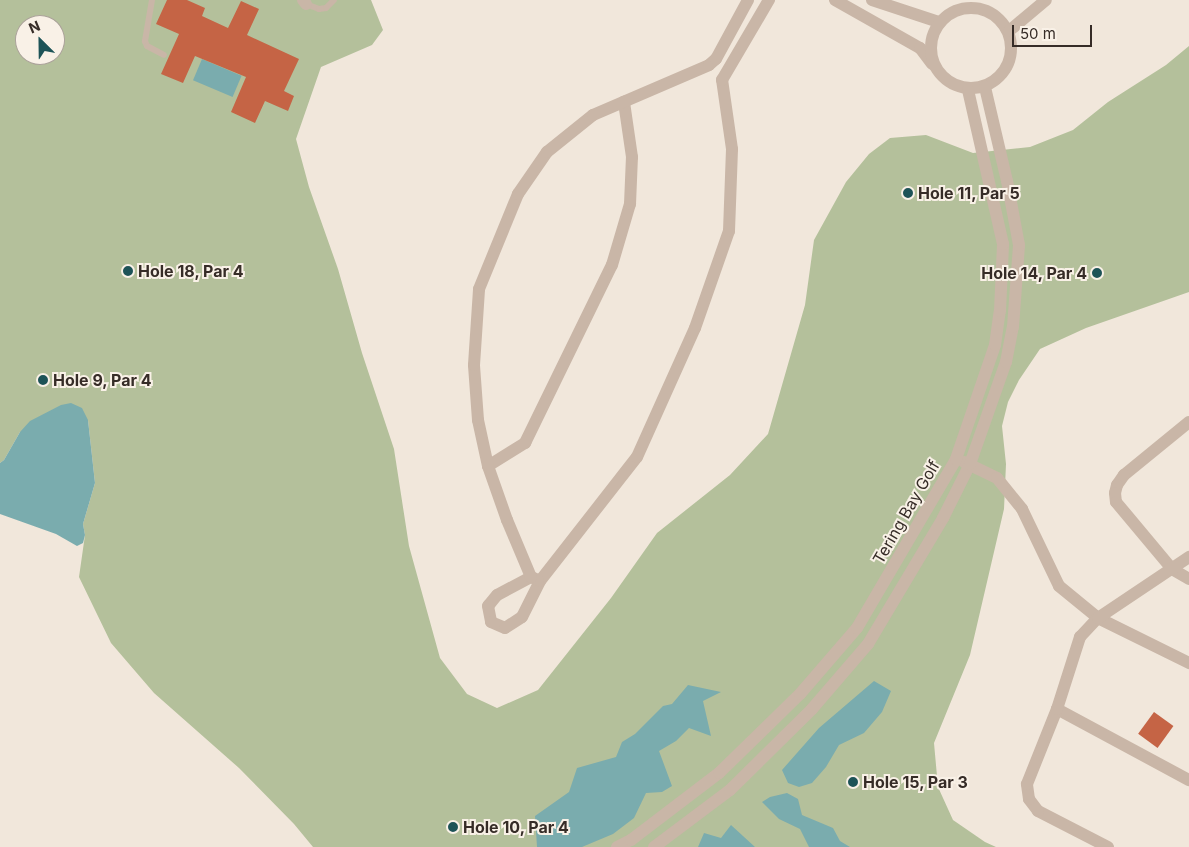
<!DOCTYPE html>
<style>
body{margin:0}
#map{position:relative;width:1189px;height:847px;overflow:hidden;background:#f1e7db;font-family:Inter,sans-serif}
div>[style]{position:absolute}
.green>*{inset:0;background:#b4c09b}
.water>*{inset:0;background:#7aacae;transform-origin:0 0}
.building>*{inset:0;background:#c56445;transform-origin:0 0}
.service>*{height:6px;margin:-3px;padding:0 3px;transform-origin:3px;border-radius:3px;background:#c9b6a7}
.minor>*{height:12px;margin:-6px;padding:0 6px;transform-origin:6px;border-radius:6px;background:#c9b6a7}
.minor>.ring{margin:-6px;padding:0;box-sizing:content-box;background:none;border:12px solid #c9b6a7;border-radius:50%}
.dots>*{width:14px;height:14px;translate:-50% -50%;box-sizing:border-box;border:2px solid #f9f1e7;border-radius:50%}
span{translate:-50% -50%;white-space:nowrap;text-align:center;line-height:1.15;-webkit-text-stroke:4px #f9f1e7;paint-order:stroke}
.poi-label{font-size:16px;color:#362c27;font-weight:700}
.left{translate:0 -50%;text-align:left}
.right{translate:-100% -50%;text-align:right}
.street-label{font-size:16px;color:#362c27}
.north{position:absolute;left:15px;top:15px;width:50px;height:50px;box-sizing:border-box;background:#f9f1e7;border:1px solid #aba29a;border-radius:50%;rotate:337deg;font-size:14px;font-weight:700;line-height:20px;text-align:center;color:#362c27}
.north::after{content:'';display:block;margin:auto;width:18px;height:22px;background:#1d5357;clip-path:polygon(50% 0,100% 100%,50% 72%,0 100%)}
.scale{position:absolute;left:1012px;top:25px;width:80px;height:22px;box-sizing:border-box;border:2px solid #362c27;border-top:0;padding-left:6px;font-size:15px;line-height:18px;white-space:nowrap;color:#362c27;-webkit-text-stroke:4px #f9f1e7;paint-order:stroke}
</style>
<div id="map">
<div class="green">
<div style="clip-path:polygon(evenodd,0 0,371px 0,383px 30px,372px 45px,321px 67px,296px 139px,309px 187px,338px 269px,362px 353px,394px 449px,409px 546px,440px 658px,467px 694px,497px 708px,538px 690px,611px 598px,657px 533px,730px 475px,768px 434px,805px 305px,814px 240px,846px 182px,869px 154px,890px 138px,926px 135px,973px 153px,1030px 147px,1073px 130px,1108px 102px,1166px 65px,1189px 46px,1189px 292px,1086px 328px,1040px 349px,1019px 380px,1008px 402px,1002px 426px,1006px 464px,1004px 509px,970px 655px,934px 743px,938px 787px,953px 820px,985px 842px,996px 847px,313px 847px,294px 824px,239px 768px,154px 693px,111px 643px,79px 577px,85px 535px,83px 524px,95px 483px,88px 420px,20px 432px,4px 460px,0 463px,0 0,25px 25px,55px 25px,55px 55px,25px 55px,25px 25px)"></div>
</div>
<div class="water">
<div style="left:202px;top:59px;width:43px;height:23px;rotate:23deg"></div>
<div style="clip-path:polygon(71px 403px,82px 408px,88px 420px,95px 483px,83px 524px,85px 535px,83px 543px,77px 546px,56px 534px,0 514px,0 463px,4px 460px,20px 432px,30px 421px,61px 405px)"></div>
<div style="clip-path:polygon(874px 681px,891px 691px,882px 712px,864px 733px,839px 745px,826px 767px,812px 783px,799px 787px,788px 783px,782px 770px,819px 728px)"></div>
<div style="clip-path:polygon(688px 685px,721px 692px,703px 701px,711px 736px,689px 728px,676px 741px,659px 751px,672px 786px,662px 792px,646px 793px,634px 818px,613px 834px,582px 847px,537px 847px,535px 816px,569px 792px,577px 768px,616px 757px,622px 742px,635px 734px,663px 706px,672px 704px)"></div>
<div style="clip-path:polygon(787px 793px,798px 799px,802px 815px,833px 828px,840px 841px,850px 847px,809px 847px,800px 829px,779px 819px,762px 802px,770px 797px)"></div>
<div style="clip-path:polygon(731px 825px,755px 847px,698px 847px,704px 833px,721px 838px)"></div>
</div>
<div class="building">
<div style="clip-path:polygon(167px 0,187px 0,205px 8px,202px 16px,228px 28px,241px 1px,259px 9px,247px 35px,299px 59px,284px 91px,294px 96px,288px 111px,265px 101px,255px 123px,231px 112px,246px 77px,195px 56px,183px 83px,161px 74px,179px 34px,156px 24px)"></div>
<div style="left:1154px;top:712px;width:24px;height:27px;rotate:36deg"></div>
</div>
<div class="service">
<div style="left:152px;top:0;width:42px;rotate:99.7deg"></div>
<div style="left:145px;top:41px;width:5px;rotate:68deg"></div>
<div style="left:147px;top:46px;width:19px;rotate:28deg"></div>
<div style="left:306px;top:4px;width:14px;rotate:21deg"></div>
<div style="left:319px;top:9px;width:7px;rotate:-8deg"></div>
<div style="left:326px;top:8px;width:11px;rotate:-45deg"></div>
</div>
<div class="minor">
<div style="left:303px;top:0;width:5px;rotate:53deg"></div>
<div style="left:835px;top:0;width:98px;rotate:29.5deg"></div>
<div style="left:920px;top:48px;width:20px;rotate:53deg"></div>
<div style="left:872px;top:0;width:71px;rotate:18.2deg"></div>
<div class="ring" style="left:931px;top:8px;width:68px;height:68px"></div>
<div style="left:1009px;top:31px;width:48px;rotate:-40deg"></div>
<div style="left:1189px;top:422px;width:84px;rotate:140.8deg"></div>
<div style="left:1124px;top:475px;width:12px;rotate:125deg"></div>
<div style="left:1117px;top:485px;width:8px;rotate:104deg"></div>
<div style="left:1115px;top:493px;width:9px;rotate:84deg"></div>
<div style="left:1116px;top:502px;width:87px;rotate:50.1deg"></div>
<div style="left:1172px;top:569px;width:20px;rotate:30deg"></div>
<div style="left:964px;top:462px;width:37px;rotate:26deg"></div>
<div style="left:997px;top:478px;width:40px;rotate:51deg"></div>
<div style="left:1022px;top:509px;width:85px;rotate:64.3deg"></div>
<div style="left:1059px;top:586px;width:50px;rotate:39.4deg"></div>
<div style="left:1098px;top:618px;width:102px;rotate:26.3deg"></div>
<div style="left:488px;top:466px;width:44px;rotate:-31.9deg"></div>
<div style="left:525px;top:443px;width:198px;rotate:-64deg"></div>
<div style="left:612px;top:265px;width:64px;rotate:-73.6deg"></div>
<div style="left:630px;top:204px;width:47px;rotate:-87.6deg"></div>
<div style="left:632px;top:157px;width:56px;rotate:-98.3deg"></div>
<div style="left:531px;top:577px;width:38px;rotate:152deg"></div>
<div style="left:497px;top:595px;width:14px;rotate:129deg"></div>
<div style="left:488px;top:606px;width:16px;rotate:79deg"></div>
<div style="left:491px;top:622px;width:15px;rotate:23deg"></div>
<div style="left:505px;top:628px;width:20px;rotate:-33deg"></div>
<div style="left:522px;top:617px;width:40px;rotate:-63.4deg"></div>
<div style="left:540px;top:581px;width:157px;rotate:-52deg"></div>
<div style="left:637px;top:457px;width:141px;rotate:-65.8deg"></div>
<div style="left:695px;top:328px;width:103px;rotate:-70.7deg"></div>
<div style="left:729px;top:231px;width:82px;rotate:-87.9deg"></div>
<div style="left:732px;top:149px;width:70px;rotate:-98.2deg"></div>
<div style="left:722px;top:80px;width:93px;rotate:-59.6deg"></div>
<div style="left:538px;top:580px;width:8px;rotate:-157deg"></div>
<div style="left:531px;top:577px;width:62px;rotate:-112.8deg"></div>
<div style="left:507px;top:520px;width:57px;rotate:-109.4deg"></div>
<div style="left:488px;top:466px;width:47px;rotate:-102.3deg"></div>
<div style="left:478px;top:420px;width:55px;rotate:-94.2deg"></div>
<div style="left:474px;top:365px;width:76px;rotate:-86.2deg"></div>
<div style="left:479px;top:289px;width:103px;rotate:-67.7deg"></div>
<div style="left:518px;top:194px;width:51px;rotate:-55.4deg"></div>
<div style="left:547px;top:152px;width:59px;rotate:-38.8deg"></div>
<div style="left:593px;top:115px;width:126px;rotate:-23.3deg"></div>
<div style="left:709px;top:65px;width:9px;rotate:-41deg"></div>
<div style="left:716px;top:59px;width:67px;rotate:-61.5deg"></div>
<div style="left:1057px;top:709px;width:150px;rotate:28.3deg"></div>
<div style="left:617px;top:847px;width:16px;rotate:-27deg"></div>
<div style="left:631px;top:840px;width:111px;rotate:-37.3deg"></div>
<div style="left:719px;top:773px;width:113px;rotate:-44.3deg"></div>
<div style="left:800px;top:694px;width:87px;rotate:-49.2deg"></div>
<div style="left:857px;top:628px;width:196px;rotate:-59.6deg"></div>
<div style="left:956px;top:459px;width:120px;rotate:-71.1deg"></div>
<div style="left:995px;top:345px;width:34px;rotate:-82deg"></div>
<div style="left:1000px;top:311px;width:67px;rotate:-87.4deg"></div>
<div style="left:1003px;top:244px;width:158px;rotate:-102.8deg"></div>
<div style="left:654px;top:847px;width:95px;rotate:-36.9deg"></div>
<div style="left:730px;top:790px;width:115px;rotate:-44.6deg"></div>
<div style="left:812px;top:709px;width:86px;rotate:-49.3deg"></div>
<div style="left:868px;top:644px;width:147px;rotate:-59.2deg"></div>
<div style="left:943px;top:518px;width:60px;rotate:-63.4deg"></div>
<div style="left:970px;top:464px;width:108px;rotate:-70.6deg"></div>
<div style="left:1006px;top:362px;width:36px;rotate:-79deg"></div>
<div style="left:1013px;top:327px;width:82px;rotate:-85.8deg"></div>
<div style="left:1019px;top:245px;width:65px;rotate:-100.6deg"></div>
<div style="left:1007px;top:181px;width:97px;rotate:-103.2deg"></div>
<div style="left:1108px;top:847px;width:79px;rotate:-152.8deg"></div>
<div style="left:1038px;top:811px;width:15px;rotate:-127deg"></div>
<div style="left:1029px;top:799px;width:15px;rotate:-98deg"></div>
<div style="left:1027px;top:784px;width:81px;rotate:-68.2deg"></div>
<div style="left:1057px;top:709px;width:76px;rotate:-72.3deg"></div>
<div style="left:1080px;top:637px;width:26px;rotate:-47deg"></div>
<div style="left:1098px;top:618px;width:110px;rotate:-33.8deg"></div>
</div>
<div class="dots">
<div style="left:908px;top:193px;background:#1d5357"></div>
<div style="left:128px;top:271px;background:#1d5357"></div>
<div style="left:1097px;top:273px;background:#1d5357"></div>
<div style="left:43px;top:380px;background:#1d5357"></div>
<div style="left:853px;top:782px;background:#1d5357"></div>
<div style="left:453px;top:827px;background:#1d5357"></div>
</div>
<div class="poi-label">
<span class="left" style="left:918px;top:193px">Hole 11, Par 5</span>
<span class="left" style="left:138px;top:271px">Hole 18, Par 4</span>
<span class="right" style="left:1087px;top:273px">Hole 14, Par 4</span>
<span class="left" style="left:53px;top:380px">Hole 9, Par 4</span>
<span class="left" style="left:863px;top:782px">Hole 15, Par 3</span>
<span class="left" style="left:463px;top:827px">Hole 10, Par 4</span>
</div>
<div class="street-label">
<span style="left:906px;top:512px;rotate:-60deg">Tering Bay Golf</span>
</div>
<div class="north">N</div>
<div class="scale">50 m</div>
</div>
